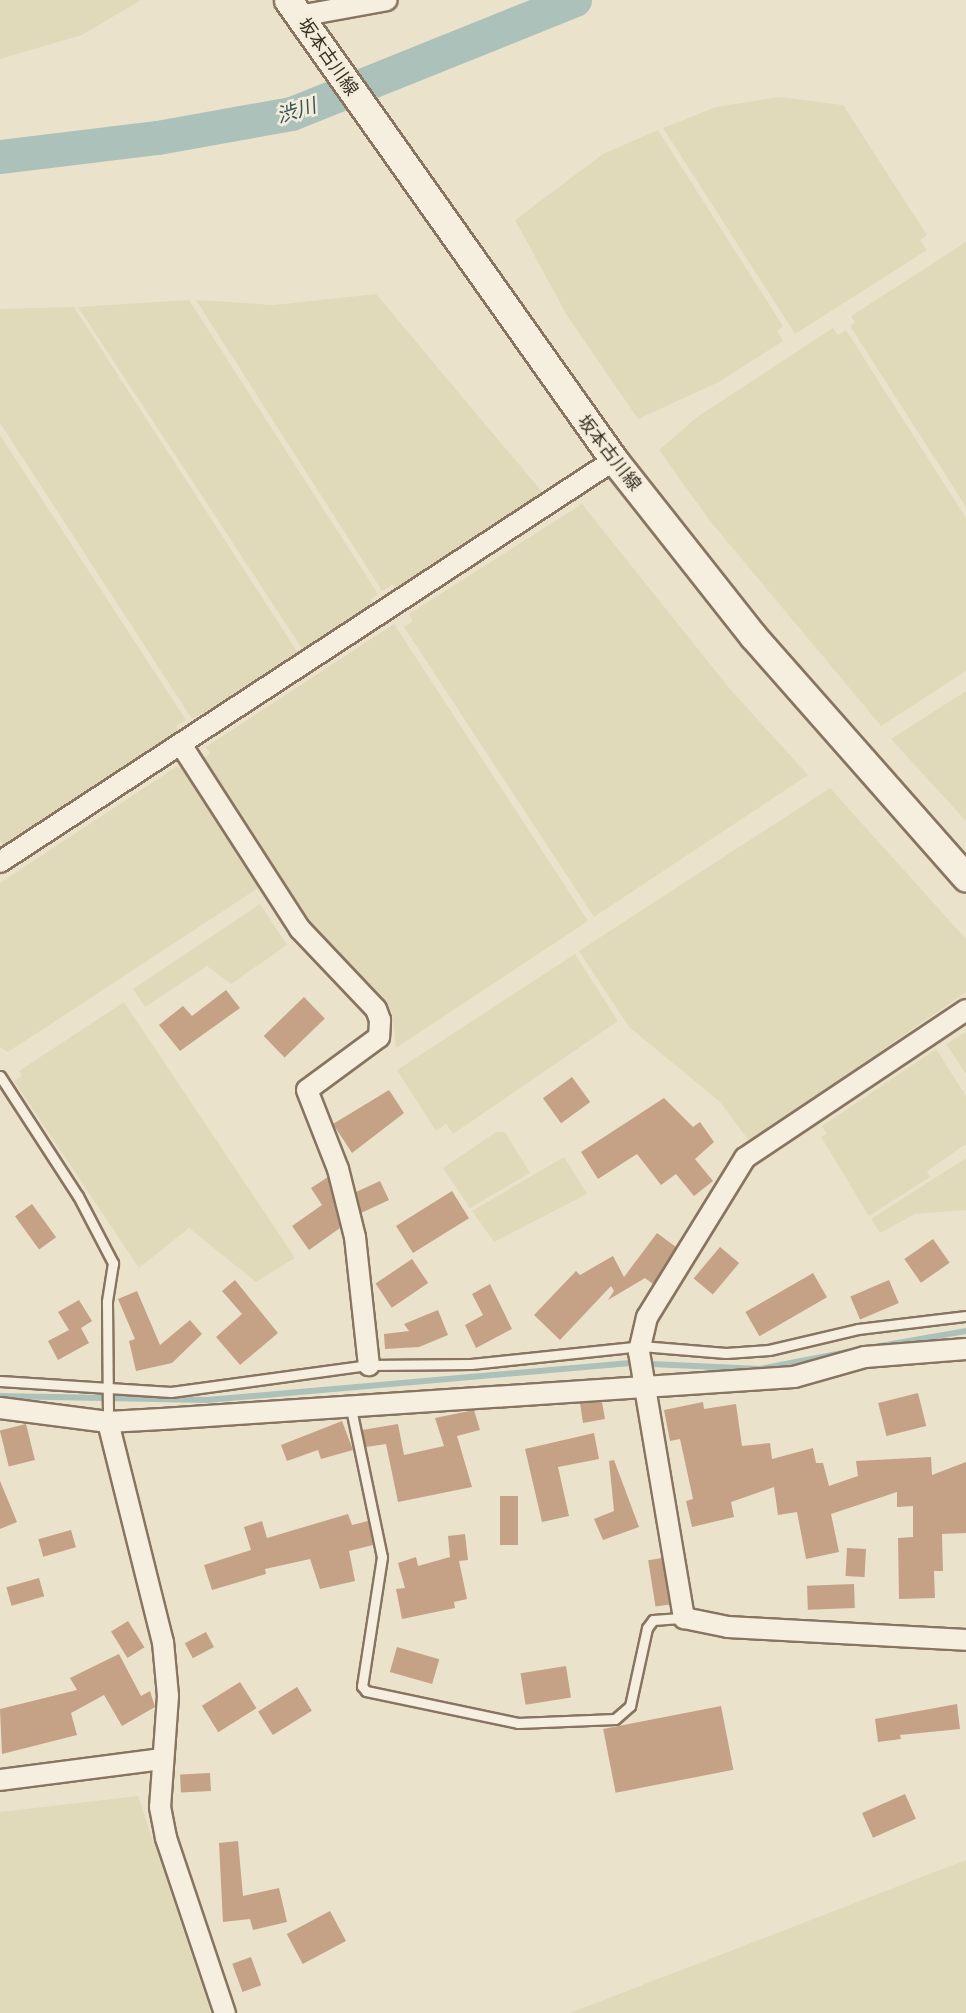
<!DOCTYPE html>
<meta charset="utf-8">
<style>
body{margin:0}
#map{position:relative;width:966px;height:2013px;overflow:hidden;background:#ebe2cc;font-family:Lora,"Noto Sans JP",serif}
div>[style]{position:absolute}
.farmland>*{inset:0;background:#e0daba}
.stream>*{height:6px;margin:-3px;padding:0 3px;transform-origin:3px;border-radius:3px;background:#acc1ba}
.river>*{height:34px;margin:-17px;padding:0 17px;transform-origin:17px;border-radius:17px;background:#acc1ba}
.building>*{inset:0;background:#c5a186;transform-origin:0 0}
.roads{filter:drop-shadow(2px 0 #877561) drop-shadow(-2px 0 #877561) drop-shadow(0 2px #877561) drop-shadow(0 -2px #877561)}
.service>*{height:9px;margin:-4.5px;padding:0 4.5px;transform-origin:4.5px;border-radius:4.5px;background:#f6efdf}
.minor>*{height:20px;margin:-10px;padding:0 10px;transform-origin:10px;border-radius:10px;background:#f6efdf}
.secondary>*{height:27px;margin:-13.5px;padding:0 13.5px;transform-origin:13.5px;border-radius:13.5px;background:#f6efdf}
span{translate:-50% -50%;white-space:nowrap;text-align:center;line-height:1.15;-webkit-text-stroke:5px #f3ecdb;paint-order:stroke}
.street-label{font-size:18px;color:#392e23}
.water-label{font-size:20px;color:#345755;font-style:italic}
</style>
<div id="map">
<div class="farmland">
<div style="clip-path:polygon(0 0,141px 0,82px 35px,0 59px)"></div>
<div style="clip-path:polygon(780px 97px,843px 105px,927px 235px,920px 240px,927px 250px,795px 334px,663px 128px,716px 107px)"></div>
<div style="clip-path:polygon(658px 130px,783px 326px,777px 331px,783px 341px,719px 382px,638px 419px,568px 317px,515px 220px,603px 154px)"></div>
<div style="clip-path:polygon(966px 242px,966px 507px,850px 326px,855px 322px,851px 316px)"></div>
<div style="clip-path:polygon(376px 294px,543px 493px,399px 592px,393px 584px,382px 591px,196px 300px,274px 305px)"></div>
<div style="clip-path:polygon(189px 300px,378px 594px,371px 599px,376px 607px,305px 653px,78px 307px)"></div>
<div style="clip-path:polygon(74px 307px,300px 656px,206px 718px,202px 713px,192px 719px,0 423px,0 309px)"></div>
<div style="clip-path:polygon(833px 328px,838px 335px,846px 330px,966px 518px,966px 671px,881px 726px,710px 521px,659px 450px,697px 417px)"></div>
<div style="clip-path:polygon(0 435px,186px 720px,176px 726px,181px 734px,5px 849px,0 841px)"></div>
<div style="clip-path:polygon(582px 504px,730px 689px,808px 775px,594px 917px,404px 627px,413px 621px,409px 614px)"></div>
<div style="clip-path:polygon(394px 624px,588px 921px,396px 1048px,392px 1012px,318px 934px,203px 760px,210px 753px,206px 747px)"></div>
<div style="clip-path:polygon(966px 691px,966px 821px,891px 739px)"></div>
<div style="clip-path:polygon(176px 767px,184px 768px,260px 887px,8px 1052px,0 1047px,0 883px)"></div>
<div style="clip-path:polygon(830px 788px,966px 939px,966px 992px,750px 1142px,720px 1102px,629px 1027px,579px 951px)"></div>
<div style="clip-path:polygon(260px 904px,287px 945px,231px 984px,207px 966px,145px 1007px,133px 989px)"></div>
<div style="clip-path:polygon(575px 954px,618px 1021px,453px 1134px,446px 1124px,436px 1131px,397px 1070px)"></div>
<div style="clip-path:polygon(124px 1002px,295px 1258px,256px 1282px,189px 1228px,139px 1268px,14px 1081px,22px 1076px,19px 1071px)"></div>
<div style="clip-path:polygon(966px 1032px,966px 1074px,946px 1044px)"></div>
<div style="clip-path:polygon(936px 1049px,966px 1096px,966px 1144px,927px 1171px,930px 1177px,869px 1216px,821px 1137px,827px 1134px,822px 1126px)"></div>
<div style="clip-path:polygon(496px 1132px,505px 1132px,530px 1173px,470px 1208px,443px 1168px)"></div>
<div style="clip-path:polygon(564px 1157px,587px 1194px,494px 1242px,472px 1211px)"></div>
<div style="clip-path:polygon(966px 1158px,966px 1210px,915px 1214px,880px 1233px,871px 1219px)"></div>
<div style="clip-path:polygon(138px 1796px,211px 2013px,0 2013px,0 1812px)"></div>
<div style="clip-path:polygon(966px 1860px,966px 2013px,570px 2013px)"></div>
</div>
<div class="stream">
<div style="left:863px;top:1349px;width:105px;rotate:-9.9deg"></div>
<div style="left:0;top:1396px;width:207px;rotate:1.1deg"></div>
<div style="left:207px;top:1400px;width:425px;rotate:-5deg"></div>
<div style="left:630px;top:1363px;width:130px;rotate:2.6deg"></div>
<div style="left:760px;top:1369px;width:89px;rotate:-11.1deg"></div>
</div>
<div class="river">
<div style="left:0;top:157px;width:159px;rotate:-6.9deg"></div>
<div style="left:158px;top:138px;width:136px;rotate:-10.2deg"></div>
<div style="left:292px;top:114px;width:305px;rotate:-21.9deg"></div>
</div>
<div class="building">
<div style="clip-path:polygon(226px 990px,240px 1008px,180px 1051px,159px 1025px,183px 1006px,192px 1016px)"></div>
<div style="left:304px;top:997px;width:30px;height:56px;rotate:46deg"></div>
<div style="left:572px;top:1077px;width:31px;height:36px;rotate:54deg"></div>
<div style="clip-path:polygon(389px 1090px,404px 1113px,352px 1153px,333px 1124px)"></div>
<div style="clip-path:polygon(664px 1098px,693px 1127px,700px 1122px,714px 1142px,695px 1159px,713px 1181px,694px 1196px,676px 1174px,661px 1185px,637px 1154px,598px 1179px,581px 1152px)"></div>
<div style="clip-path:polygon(328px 1177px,340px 1228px,309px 1250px,292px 1226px,322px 1205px,311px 1188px)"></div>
<div style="clip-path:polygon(380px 1181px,389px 1200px,361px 1213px,356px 1192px)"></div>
<div style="left:452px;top:1191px;width:32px;height:66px;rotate:58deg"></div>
<div style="left:32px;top:1204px;width:41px;height:21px;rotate:54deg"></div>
<div style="clip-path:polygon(657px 1233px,676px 1247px,653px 1284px,645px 1278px,608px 1300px,614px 1291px,611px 1286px,560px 1340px,534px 1315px,576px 1271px,580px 1275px,613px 1256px,624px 1277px)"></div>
<div style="left:933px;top:1239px;width:29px;height:35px;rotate:55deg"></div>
<div style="left:720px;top:1247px;width:25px;height:41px;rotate:40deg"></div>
<div style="left:412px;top:1259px;width:29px;height:44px;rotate:56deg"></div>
<div style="left:813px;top:1273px;width:28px;height:78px;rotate:60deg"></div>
<div style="clip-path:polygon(235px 1280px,278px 1333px,240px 1365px,216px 1337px,242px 1314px,222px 1291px)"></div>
<div style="left:889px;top:1280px;width:25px;height:42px;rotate:67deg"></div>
<div style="clip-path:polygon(490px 1284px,512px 1329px,476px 1348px,465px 1325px,483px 1315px,472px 1294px)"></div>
<div style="clip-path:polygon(137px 1291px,160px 1345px,190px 1320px,202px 1334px,172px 1363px,136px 1371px,129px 1341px,135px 1339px,118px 1299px)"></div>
<div style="clip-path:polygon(79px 1300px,92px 1321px,81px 1328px,89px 1343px,58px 1360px,48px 1341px,69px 1330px,58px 1312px)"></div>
<div style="clip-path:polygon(438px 1310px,448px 1335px,419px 1347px,385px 1349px,384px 1334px,409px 1331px,404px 1324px)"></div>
<div style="left:918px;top:1393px;width:34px;height:41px;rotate:76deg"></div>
<div style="clip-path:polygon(602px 1402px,605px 1419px,583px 1423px,580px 1403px)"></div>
<div style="clip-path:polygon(703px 1402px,704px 1409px,736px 1404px,742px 1446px,770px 1443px,772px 1459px,813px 1448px,816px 1463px,823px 1463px,829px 1486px,858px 1476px,856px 1461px,931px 1457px,932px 1475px,966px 1462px,966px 1533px,942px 1534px,943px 1571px,934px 1571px,935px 1598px,899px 1599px,898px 1538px,913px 1537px,913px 1506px,897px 1507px,897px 1492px,831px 1514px,839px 1552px,806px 1559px,797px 1512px,778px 1515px,774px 1487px,731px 1502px,734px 1517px,692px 1527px,686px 1501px,693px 1499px,680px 1439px,670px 1441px,664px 1410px)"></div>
<div style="clip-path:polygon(474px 1410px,480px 1430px,457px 1436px,472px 1487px,398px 1502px,386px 1444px,366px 1447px,362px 1430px,398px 1424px,404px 1455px,444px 1446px,435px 1418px)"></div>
<div style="clip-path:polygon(342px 1421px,353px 1450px,321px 1459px,318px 1450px,287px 1461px,281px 1445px)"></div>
<div style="left:26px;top:1424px;width:37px;height:27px;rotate:76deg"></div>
<div style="clip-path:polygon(594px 1433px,599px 1459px,558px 1467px,569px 1516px,542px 1522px,525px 1449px)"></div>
<div style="clip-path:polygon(614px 1460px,639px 1527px,603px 1540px,594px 1519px,614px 1511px,609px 1461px)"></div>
<div style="clip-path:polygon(0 1481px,17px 1522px,0 1529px)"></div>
<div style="left:500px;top:1496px;width:18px;height:49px"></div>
<div style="clip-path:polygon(348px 1514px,352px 1525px,368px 1521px,373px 1545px,349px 1551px,355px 1581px,320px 1589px,310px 1559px,265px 1569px,266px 1574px,212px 1590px,204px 1565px,251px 1550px,244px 1527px,262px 1521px,267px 1538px)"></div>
<div style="left:71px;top:1530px;width:18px;height:34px;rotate:74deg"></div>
<div style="clip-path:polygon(465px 1534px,468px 1560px,459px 1561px,467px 1599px,454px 1602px,455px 1608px,402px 1619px,396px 1589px,405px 1588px,398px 1563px,416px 1557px,418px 1566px,450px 1557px,448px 1536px)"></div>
<div style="left:847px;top:1548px;width:19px;height:28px;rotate:3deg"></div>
<div style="left:662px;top:1558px;width:47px;height:14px;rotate:81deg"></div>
<div style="left:39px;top:1578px;width:19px;height:34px;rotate:74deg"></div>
<div style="left:854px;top:1584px;width:24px;height:47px;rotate:88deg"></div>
<div style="left:128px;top:1621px;width:31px;height:20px;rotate:58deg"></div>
<div style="left:206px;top:1632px;width:17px;height:24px;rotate:62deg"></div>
<div style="left:397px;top:1647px;width:44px;height:26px;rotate:16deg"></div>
<div style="clip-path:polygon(119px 1654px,141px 1696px,150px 1691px,155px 1707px,122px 1726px,104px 1695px,71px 1713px,77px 1735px,2px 1754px,0 1709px,77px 1690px,70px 1678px)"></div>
<div style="left:566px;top:1666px;width:32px;height:46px;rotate:81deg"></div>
<div style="left:240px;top:1682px;width:31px;height:45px;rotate:58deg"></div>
<div style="left:297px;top:1687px;width:28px;height:46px;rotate:58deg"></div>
<div style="clip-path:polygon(957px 1704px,960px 1729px,900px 1735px,901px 1739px,878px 1742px,875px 1719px)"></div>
<div style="left:721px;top:1706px;width:65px;height:120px;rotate:79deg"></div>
<div style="left:210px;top:1773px;width:18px;height:30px;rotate:87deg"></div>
<div style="left:905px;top:1794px;width:27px;height:47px;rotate:66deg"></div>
<div style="clip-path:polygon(238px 1841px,243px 1896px,279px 1888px,287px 1922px,253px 1930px,250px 1919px,223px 1922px,219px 1843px)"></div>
<div style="left:330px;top:1911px;width:34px;height:49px;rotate:62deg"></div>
<div style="left:251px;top:1957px;width:30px;height:20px;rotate:70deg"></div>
</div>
<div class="roads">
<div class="service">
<div style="left:0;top:1076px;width:143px;rotate:57deg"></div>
<div style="left:78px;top:1196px;width:76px;rotate:62.4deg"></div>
<div style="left:113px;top:1263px;width:39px;rotate:99deg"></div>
<div style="left:107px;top:1302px;width:120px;rotate:89.5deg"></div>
<div style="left:0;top:1381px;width:171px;rotate:3.7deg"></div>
<div style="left:171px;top:1392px;width:200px;rotate:-7.8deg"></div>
<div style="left:369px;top:1365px;width:102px;rotate:-0.6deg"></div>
<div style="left:471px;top:1364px;width:171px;rotate:-6deg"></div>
<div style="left:641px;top:1346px;width:85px;rotate:4.7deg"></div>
<div style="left:726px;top:1353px;width:43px;rotate:-4deg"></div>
<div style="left:769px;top:1350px;width:91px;rotate:-13.3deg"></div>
<div style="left:858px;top:1329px;width:109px;rotate:-6.9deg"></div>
<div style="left:350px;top:1404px;width:156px;rotate:78.2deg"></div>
<div style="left:382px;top:1557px;width:131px;rotate:98.8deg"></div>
<div style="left:362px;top:1686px;width:6px;rotate:51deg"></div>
<div style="left:366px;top:1691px;width:155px;rotate:11.9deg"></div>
<div style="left:518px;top:1723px;width:97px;rotate:-2.4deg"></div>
<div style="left:615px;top:1719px;width:20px;rotate:-41deg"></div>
<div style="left:630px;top:1706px;width:80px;rotate:-77.7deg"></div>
<div style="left:647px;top:1628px;width:10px;rotate:-53deg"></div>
<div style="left:653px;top:1620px;width:31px;rotate:-4deg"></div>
</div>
<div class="minor">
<div style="left:299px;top:16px;width:89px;rotate:-10.3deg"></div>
<div style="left:182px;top:746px;width:218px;rotate:57.2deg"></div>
<div style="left:300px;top:929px;width:110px;rotate:46.5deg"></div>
<div style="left:376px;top:1009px;width:12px;rotate:70deg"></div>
<div style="left:380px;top:1020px;width:17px;rotate:93deg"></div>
<div style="left:379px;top:1037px;width:89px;rotate:143.6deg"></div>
<div style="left:307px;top:1090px;width:85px;rotate:68.6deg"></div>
<div style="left:338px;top:1169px;width:70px;rotate:76deg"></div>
<div style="left:355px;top:1237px;width:129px;rotate:83.8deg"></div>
<div style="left:0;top:862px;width:734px;rotate:-33.21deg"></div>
<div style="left:966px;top:1010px;width:266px;rotate:146.2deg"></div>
<div style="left:745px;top:1158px;width:187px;rotate:121.6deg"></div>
<div style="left:647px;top:1317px;width:36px;rotate:103deg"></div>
<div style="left:639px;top:1352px;width:270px;rotate:80.4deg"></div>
<div style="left:684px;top:1618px;width:45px;rotate:11.6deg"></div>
<div style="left:728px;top:1627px;width:238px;rotate:3.1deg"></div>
<div style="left:0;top:1408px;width:109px;rotate:7.4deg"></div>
<div style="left:108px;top:1422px;width:54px;rotate:-3.2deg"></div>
<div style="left:162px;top:1419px;width:633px;rotate:-3.8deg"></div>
<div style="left:794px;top:1377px;width:74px;rotate:-15.7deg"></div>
<div style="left:865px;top:1357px;width:101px;rotate:-4.5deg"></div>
<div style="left:108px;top:1422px;width:227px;rotate:76deg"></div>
<div style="left:163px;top:1642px;width:54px;rotate:84.7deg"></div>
<div style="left:168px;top:1696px;width:111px;rotate:94.1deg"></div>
<div style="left:160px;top:1807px;width:32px;rotate:79deg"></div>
<div style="left:166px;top:1838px;width:185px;rotate:71.4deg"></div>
<div style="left:0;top:1780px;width:163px;rotate:-7.4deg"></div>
</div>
<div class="secondary">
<div style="left:288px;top:0;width:564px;rotate:54.67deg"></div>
<div style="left:614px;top:460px;width:224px;rotate:51.7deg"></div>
<div style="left:753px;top:636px;width:322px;rotate:48.6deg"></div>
</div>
</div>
<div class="street-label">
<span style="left:328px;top:57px;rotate:55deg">坂本古川線</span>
<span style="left:609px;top:453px;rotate:52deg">坂本古川線</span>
</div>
<div class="water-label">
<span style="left:296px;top:110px;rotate:-17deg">渋川</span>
</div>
</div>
